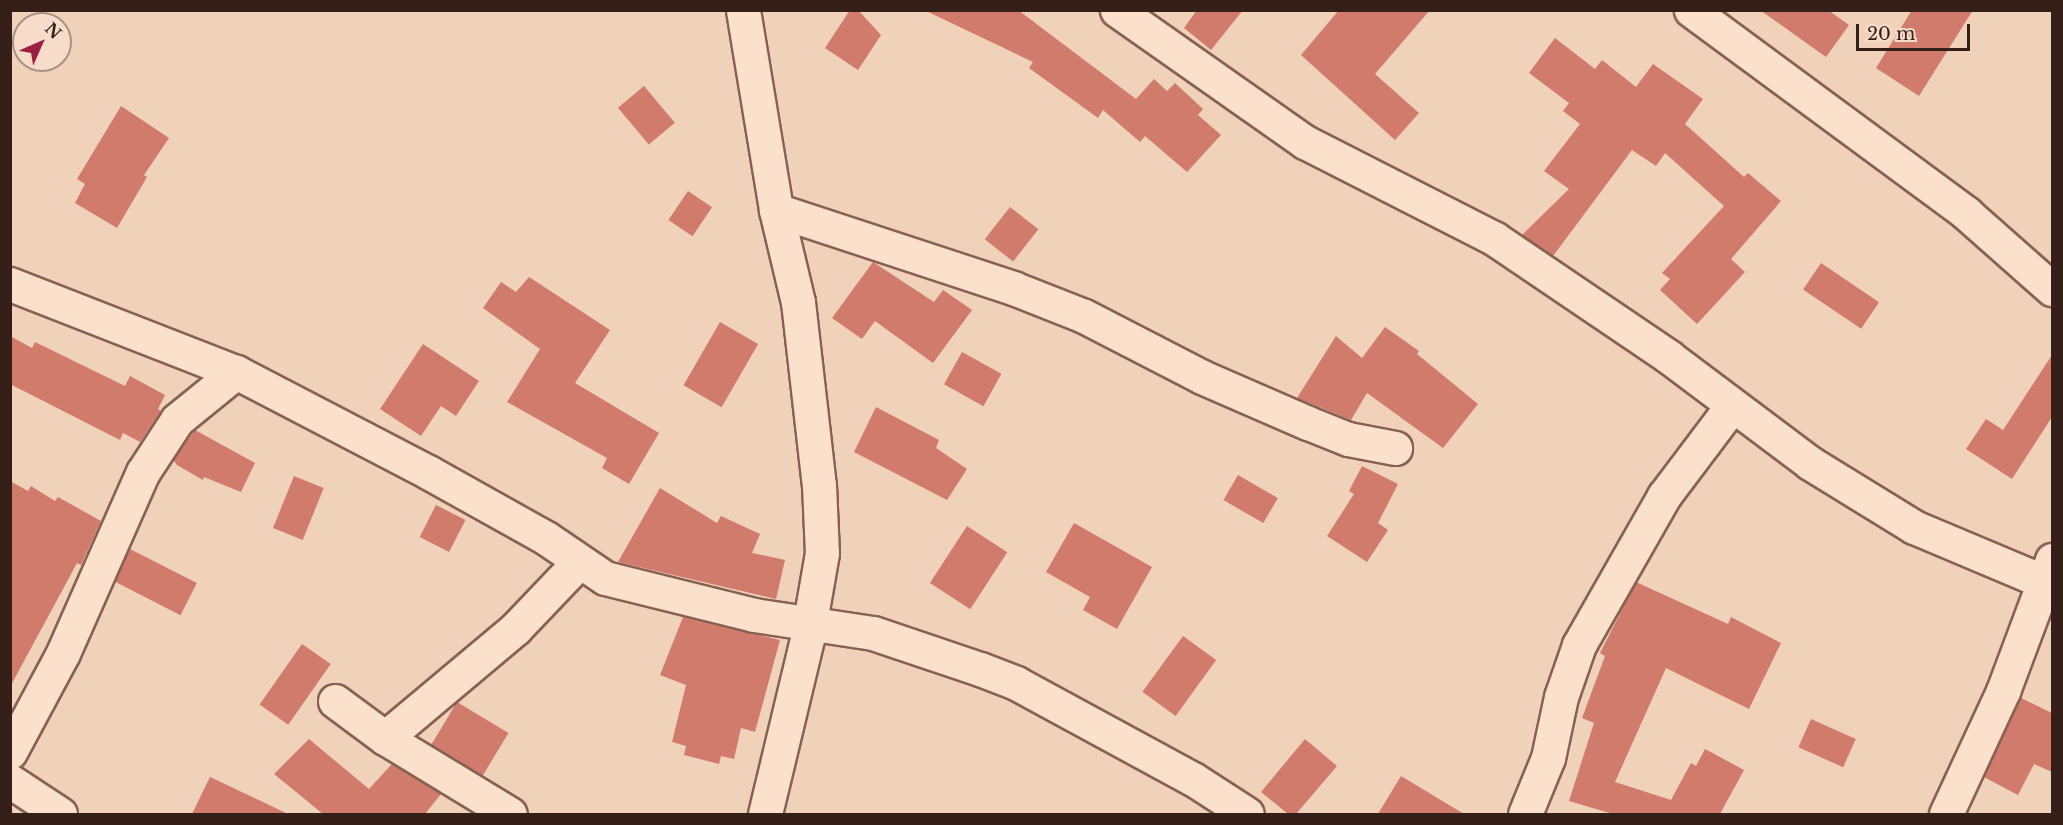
<!DOCTYPE html>
<style>
body{margin:0}
#map{position:relative;width:2063px;height:825px;overflow:hidden;background:#f0d1b9;font-family:"Libre Baskerville",serif}
div>[style]{position:absolute}
.building>*{inset:0;background:#d17b6c;transform-origin:0 0}
.roads{filter:drop-shadow(2px 0 #876153) drop-shadow(-2px 0 #876153) drop-shadow(0 2px #876153) drop-shadow(0 -2px #876153)}
.minor>*{height:33px;margin:-16.5px;padding:0 16.5px;transform-origin:16.5px;border-radius:16.5px;background:#fbe0cc}
span{translate:-50% -50%;white-space:nowrap;text-align:center;line-height:1.15;-webkit-text-stroke:4.5px #f7ddc9;paint-order:stroke}
.frame{position:absolute;inset:0;border:12px solid #351f19;pointer-events:none}
.north{position:absolute;left:12px;top:12px;width:60px;height:60px;box-sizing:border-box;background:#f7ddc9;border:2px solid #a99183;border-radius:50%;rotate:45deg;font-size:16px;font-weight:700;line-height:24px;text-align:center;color:#351f19}
.north::after{content:'';display:block;margin:auto;width:21px;height:27px;background:#9a1f42;clip-path:polygon(50% 0,100% 100%,50% 72%,0 100%)}
.scale{position:absolute;left:1856px;top:24px;width:114px;height:27px;box-sizing:border-box;border:3px solid #351f19;border-top:0;padding-left:8px;font-size:18px;line-height:21px;white-space:nowrap;color:#351f19;-webkit-text-stroke:4px #f7ddc9;paint-order:stroke}
</style>
<div id="map">
<div class="building">
<div style="clip-path:polygon(850px 10px,858px 10px,881px 35px,858px 70px,825px 48px)"></div>
<div style="clip-path:polygon(924px 10px,1018px 10px,1136px 99px,1154px 79px,1167px 91px,1175px 83px,1203px 109px,1198px 115px,1221px 135px,1187px 172px,1145px 136px,1140px 142px,1103px 110px,1098px 118px,1029px 68px,1033px 62px)"></div>
<div style="clip-path:polygon(1197px 10px,1243px 10px,1211px 50px,1184px 28px)"></div>
<div style="clip-path:polygon(1339px 10px,1430px 10px,1375px 74px,1419px 113px,1395px 140px,1301px 55px)"></div>
<div style="clip-path:polygon(1760px 10px,1828px 10px,1849px 25px,1826px 57px)"></div>
<div style="clip-path:polygon(1912px 10px,1973px 10px,1919px 96px,1876px 68px)"></div>
<div style="clip-path:polygon(1555px 38px,1595px 69px,1602px 60px,1636px 87px,1653px 64px,1703px 99px,1685px 124px,1744px 177px,1748px 173px,1781px 201px,1731px 259px,1745px 272px,1697px 324px,1660px 290px,1670px 279px,1662px 273px,1724px 206px,1665px 153px,1656px 166px,1632px 150px,1553px 256px,1522px 235px,1569px 189px,1544px 171px,1580px 124px,1563px 111px,1569px 103px,1529px 73px)"></div>
<div style="left:644px;top:86px;width:48px;height:34px;rotate:50deg"></div>
<div style="clip-path:polygon(121px 106px,169px 138px,144px 175px,147px 177px,117px 228px,75px 203px,85px 184px,77px 179px)"></div>
<div style="left:688px;top:191px;width:29px;height:35px;rotate:34deg"></div>
<div style="left:1010px;top:207px;width:36px;height:41px;rotate:38deg"></div>
<div style="clip-path:polygon(873px 262px,934px 302px,943px 290px,972px 310px,933px 363px,875px 321px,862px 339px,832px 318px)"></div>
<div style="left:1821px;top:263px;width:70px;height:32px;rotate:34deg"></div>
<div style="clip-path:polygon(529px 277px,610px 330px,575px 383px,659px 433px,629px 484px,602px 468px,607px 458px,507px 402px,540px 349px,483px 308px,501px 282px,516px 292px)"></div>
<div style="left:720px;top:322px;width:44px;height:73px;rotate:30deg"></div>
<div style="clip-path:polygon(1385px 327px,1419px 351px,1417px 354px,1478px 404px,1443px 448px,1367px 393px,1351px 420px,1297px 398px,1336px 336px,1362px 358px)"></div>
<div style="clip-path:polygon(10px 336px,32px 348px,35px 342px,125px 386px,130px 376px,165px 395px,158px 409px,161px 411px,140px 442px,123px 433px,120px 440px,10px 384px)"></div>
<div style="clip-path:polygon(423px 344px,479px 381px,456px 416px,441px 406px,421px 436px,380px 409px)"></div>
<div style="left:962px;top:352px;width:45px;height:37px;rotate:29deg"></div>
<div style="clip-path:polygon(2052px 355px,2052px 417px,2012px 479px,1966px 449px,1986px 419px,2003px 430px)"></div>
<div style="clip-path:polygon(876px 407px,939px 440px,936px 448px,967px 469px,947px 500px,854px 452px)"></div>
<div style="clip-path:polygon(195px 430px,255px 463px,241px 492px,204px 477px,203px 480px,177px 465px,173px 460px)"></div>
<div style="clip-path:polygon(1362px 466px,1398px 484px,1378px 523px,1388px 530px,1367px 562px,1327px 536px,1354px 494px,1349px 491px)"></div>
<div style="left:1238px;top:475px;width:46px;height:29px;rotate:30deg"></div>
<div style="left:294px;top:476px;width:32px;height:56px;rotate:22deg"></div>
<div style="clip-path:polygon(10px 481px,28px 491px,31px 486px,55px 501px,58px 497px,101px 521px,81px 565px,77px 563px,10px 687px)"></div>
<div style="clip-path:polygon(660px 488px,717px 523px,721px 516px,760px 534px,752px 553px,785px 560px,776px 599px,618px 562px)"></div>
<div style="left:436px;top:505px;width:33px;height:36px;rotate:27deg"></div>
<div style="clip-path:polygon(1074px 523px,1152px 567px,1117px 629px,1083px 610px,1090px 597px,1046px 572px)"></div>
<div style="left:967px;top:526px;width:48px;height:68px;rotate:33deg"></div>
<div style="left:130px;top:549px;width:75px;height:36px;rotate:27deg"></div>
<div style="clip-path:polygon(1636px 582px,1728px 624px,1731px 617px,1781px 643px,1749px 709px,1666px 668px,1615px 782px,1671px 800px,1691px 763px,1696px 766px,1705px 749px,1744px 770px,1720px 814px,1613px 814px,1569px 801px,1594px 723px,1582px 718px,1605px 656px,1600px 653px)"></div>
<div style="clip-path:polygon(683px 617px,780px 640px,755px 732px,741px 728px,734px 759px,721px 756px,719px 764px,684px 755px,686px 746px,672px 742px,686px 685px,660px 675px)"></div>
<div style="left:1183px;top:636px;width:41px;height:69px;rotate:36deg"></div>
<div style="left:302px;top:644px;width:35px;height:74px;rotate:35deg"></div>
<div style="clip-path:polygon(2021px 698px,2052px 713px,2052px 772px,2034px 764px,2018px 795px,1984px 777px)"></div>
<div style="left:457px;top:702px;width:60px;height:50px;rotate:31deg"></div>
<div style="left:1811px;top:719px;width:49px;height:31px;rotate:24deg"></div>
<div style="clip-path:polygon(309px 739px,369px 789px,392px 764px,441px 794px,425px 814px,323px 814px,274px 774px)"></div>
<div style="clip-path:polygon(1305px 739px,1337px 766px,1296px 814px,1288px 814px,1261px 792px)"></div>
<div style="clip-path:polygon(1401px 776px,1464px 814px,1378px 814px)"></div>
<div style="clip-path:polygon(210px 777px,288px 814px,192px 814px)"></div>
</div>
<div class="roads">
<div class="minor">
<div style="left:743px;top:10px;width:203px;rotate:80.6deg"></div>
<div style="left:776px;top:210px;width:95px;rotate:76.6deg"></div>
<div style="left:798px;top:302px;width:184px;rotate:83.5deg"></div>
<div style="left:819px;top:485px;width:68px;rotate:87.5deg"></div>
<div style="left:822px;top:553px;width:87px;rotate:99.9deg"></div>
<div style="left:807px;top:639px;width:180px;rotate:103.5deg"></div>
<div style="left:1117px;top:10px;width:230px;rotate:35.1deg"></div>
<div style="left:1305px;top:142px;width:213px;rotate:27deg"></div>
<div style="left:1495px;top:239px;width:210px;rotate:34.1deg"></div>
<div style="left:1669px;top:357px;width:176px;rotate:36.9deg"></div>
<div style="left:1810px;top:463px;width:122px;rotate:31.6deg"></div>
<div style="left:1914px;top:527px;width:142px;rotate:22.8deg"></div>
<div style="left:1691px;top:10px;width:342px;rotate:36.4deg"></div>
<div style="left:1966px;top:213px;width:115px;rotate:41.5deg"></div>
<div style="left:776px;top:210px;width:250px;rotate:18.2deg"></div>
<div style="left:1013px;top:288px;width:76px;rotate:21.5deg"></div>
<div style="left:1084px;top:316px;width:133px;rotate:27.3deg"></div>
<div style="left:1202px;top:377px;width:116px;rotate:23.5deg"></div>
<div style="left:1308px;top:423px;width:43px;rotate:21.8deg"></div>
<div style="left:1348px;top:439px;width:48px;rotate:10.8deg"></div>
<div style="left:10px;top:284px;width:243px;rotate:21.3deg"></div>
<div style="left:236px;top:372px;width:216px;rotate:27.5deg"></div>
<div style="left:428px;top:472px;width:135px;rotate:29.2deg"></div>
<div style="left:546px;top:538px;width:71px;rotate:34.1deg"></div>
<div style="left:605px;top:578px;width:154px;rotate:13.9deg"></div>
<div style="left:754px;top:615px;width:120px;rotate:8.6deg"></div>
<div style="left:873px;top:633px;width:113px;rotate:18.6deg"></div>
<div style="left:980px;top:669px;width:39px;rotate:21deg"></div>
<div style="left:1016px;top:683px;width:201px;rotate:28.5deg"></div>
<div style="left:1193px;top:779px;width:64px;rotate:32.9deg"></div>
<div style="left:335px;top:701px;width:62px;rotate:36.5deg"></div>
<div style="left:385px;top:738px;width:146px;rotate:31.3deg"></div>
<div style="left:385px;top:738px;width:171px;rotate:-40deg"></div>
<div style="left:516px;top:628px;width:90px;rotate:-46.4deg"></div>
<div style="left:10px;top:752px;width:112px;rotate:-61.8deg"></div>
<div style="left:63px;top:653px;width:198px;rotate:-66.2deg"></div>
<div style="left:143px;top:472px;width:62px;rotate:-56.8deg"></div>
<div style="left:177px;top:420px;width:76px;rotate:-39.1deg"></div>
<div style="left:10px;top:781px;width:60px;rotate:33.4deg"></div>
<div style="left:1525px;top:814px;width:61px;rotate:-67.7deg"></div>
<div style="left:1548px;top:758px;width:62px;rotate:-78deg"></div>
<div style="left:1561px;top:697px;width:55px;rotate:-70.9deg"></div>
<div style="left:1579px;top:645px;width:172px;rotate:-60.3deg"></div>
<div style="left:1664px;top:496px;width:111px;rotate:-53deg"></div>
<div style="left:1946px;top:814px;width:136px;rotate:-65.1deg"></div>
<div style="left:2003px;top:691px;width:140px;rotate:-69.5deg"></div>
</div>
</div>
<div class="frame"></div>
<div class="north">N</div>
<div class="scale">20 m</div>
</div>
